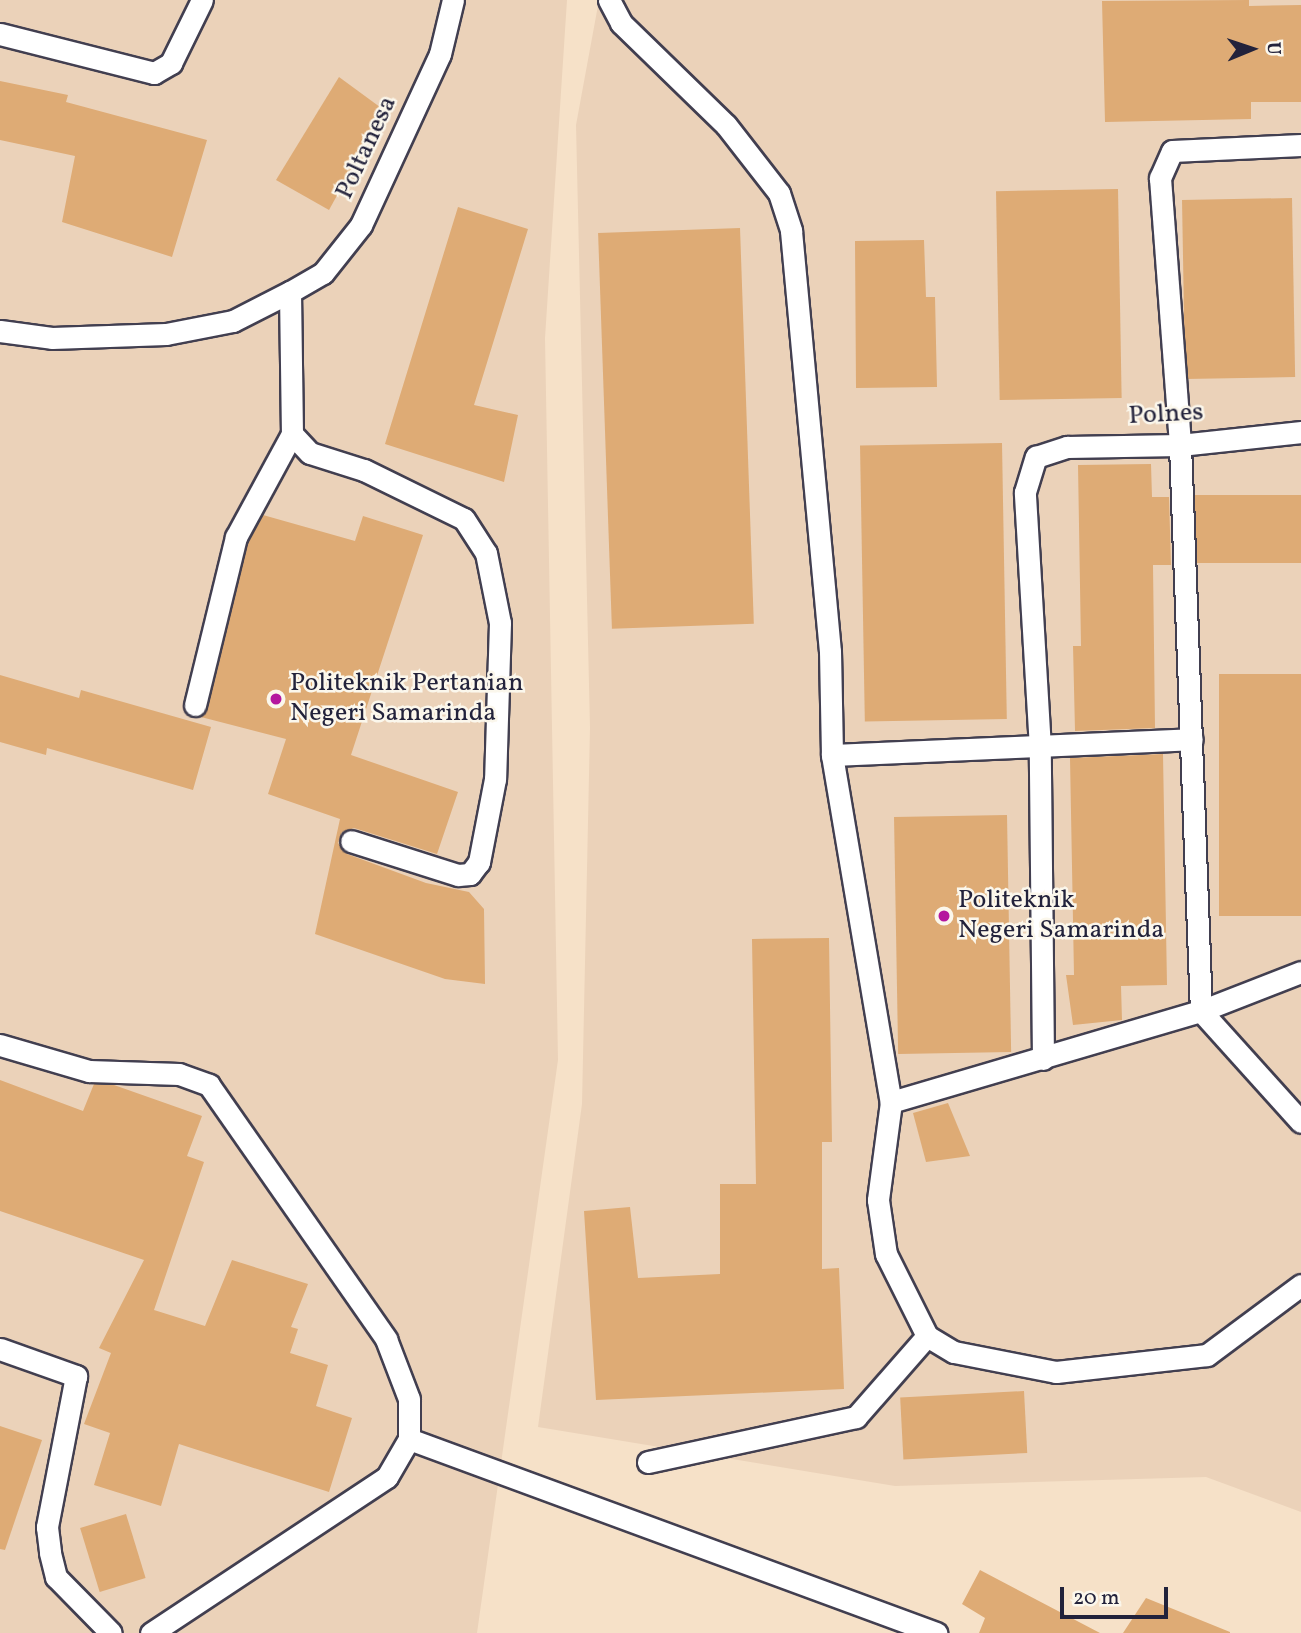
<!DOCTYPE html>
<style>
body{margin:0}
#map{position:relative;width:1301px;height:1633px;overflow:hidden;background:#f6e1c8;font-family:Vollkorn,serif}
div>[style]{position:absolute}
.built>*{inset:0;background:#ebd2b9}
.building>*{inset:0;background:#deab75;transform-origin:0 0}
.roads{filter:drop-shadow(2px 0 #423f50) drop-shadow(-2px 0 #423f50) drop-shadow(0 2px #423f50) drop-shadow(0 -2px #423f50)}
.service>*{height:21px;margin:-10.5px;padding:0 10.5px;transform-origin:10.5px;border-radius:10.5px;background:#fff}
.dots>*{width:19px;height:19px;translate:-50% -50%;box-sizing:border-box;border:4px solid #fbf7ec;border-radius:50%}
span{translate:-50% -50%;white-space:nowrap;text-align:center;line-height:1.15;-webkit-text-stroke:5px #fbf7ec;paint-order:stroke}
.street-label{font-size:26px;color:#22223b}
.poi-label{font-size:26px;color:#22223b}
.left{translate:0 -50%;text-align:left}
.north{position:absolute;left:1217px;top:14px;width:70px;height:70px;-webkit-text-stroke:5px #fbf7ec;paint-order:stroke;rotate:88deg;font-size:19px;font-weight:700;line-height:28px;text-align:center;color:#22223b}
.north::after{content:'';display:block;margin:auto;width:24px;height:32px;background:#22223b;clip-path:polygon(50% 0,100% 100%,50% 72%,0 100%)}
.scale{position:absolute;left:1060px;top:1587px;width:108px;height:32px;box-sizing:border-box;border:4px solid #22223b;border-top:0;padding-left:9px;font-size:21px;line-height:24px;white-space:nowrap;color:#22223b;-webkit-text-stroke:5px #fbf7ec;paint-order:stroke}
</style>
<div id="map">
<div class="built">
<div style="clip-path:polygon(0 0,567px 0,545px 338px,558px 1060px,477px 1633px,0 1633px)"></div>
<div style="clip-path:polygon(599px 0,1301px 0,1301px 1512px,1206px 1477px,895px 1486px,538px 1427px,582px 1104px,590px 728px,576px 125px)"></div>
</div>
<div class="building">
<div style="clip-path:polygon(1249px 0,1249px 6px,1301px 5px,1301px 102px,1251px 102px,1251px 119px,1105px 122px,1102px 1px)"></div>
<div style="clip-path:polygon(339px 77px,384px 110px,329px 210px,276px 180px)"></div>
<div style="clip-path:polygon(0 81px,68px 95px,66px 102px,207px 140px,172px 257px,62px 222px,75px 156px,0 140px)"></div>
<div style="left:1118px;top:189px;width:209px;height:122px;rotate:89deg"></div>
<div style="left:1292px;top:198px;width:179px;height:110px;rotate:89deg"></div>
<div style="clip-path:polygon(458px 207px,528px 229px,474px 405px,518px 415px,504px 482px,385px 444px)"></div>
<div style="left:740px;top:228px;width:396px;height:142px;rotate:88deg"></div>
<div style="clip-path:polygon(924px 240px,926px 297px,935px 297px,937px 387px,856px 388px,855px 241px)"></div>
<div style="left:1002px;top:443px;width:276px;height:142px;rotate:89deg"></div>
<div style="clip-path:polygon(1151px 464px,1152px 497px,1169px 497px,1171px 565px,1153px 565px,1155px 728px,1075px 731px,1073px 646px,1081px 646px,1078px 465px)"></div>
<div style="left:1301px;top:495px;width:68px;height:106px;rotate:90deg"></div>
<div style="clip-path:polygon(263px 515px,355px 541px,363px 516px,423px 535px,351px 755px,458px 792px,437px 854px,354px 828px,342px 832px,338px 843px,347px 854px,426px 883px,469px 892px,484px 909px,485px 984px,445px 979px,315px 934px,340px 819px,268px 794px,286px 739px,201px 717px,248px 542px)"></div>
<div style="left:1301px;top:674px;width:242px;height:82px;rotate:90deg"></div>
<div style="clip-path:polygon(0 675px,79px 698px,81px 690px,211px 727px,193px 790px,47px 748px,46px 755px,0 742px)"></div>
<div style="clip-path:polygon(1163px 754px,1167px 985px,1121px 986px,1122px 1020px,1073px 1025px,1066px 975px,1074px 975px,1070px 758px)"></div>
<div style="left:1007px;top:815px;width:237px;height:113px;rotate:89deg"></div>
<div style="clip-path:polygon(829px 938px,832px 1142px,822px 1142px,822px 1269px,839px 1268px,844px 1389px,596px 1400px,584px 1211px,630px 1207px,638px 1278px,720px 1274px,720px 1184px,756px 1184px,752px 939px)"></div>
<div style="clip-path:polygon(0 1080px,83px 1111px,94px 1084px,114px 1085px,202px 1116px,187px 1156px,204px 1162px,154px 1310px,205px 1326px,232px 1260px,308px 1284px,291px 1327px,298px 1329px,290px 1353px,328px 1365px,316px 1406px,352px 1418px,329px 1492px,179px 1444px,161px 1506px,94px 1485px,110px 1433px,84px 1424px,111px 1353px,99px 1348px,144px 1260px,0 1211px)"></div>
<div style="clip-path:polygon(948px 1103px,970px 1156px,926px 1162px,913px 1113px)"></div>
<div style="left:1024px;top:1391px;width:62px;height:124px;rotate:87deg"></div>
<div style="clip-path:polygon(0 1426px,42px 1440px,5px 1550px,0 1549px)"></div>
<div style="left:126px;top:1514px;width:67px;height:48px;rotate:73deg"></div>
<div style="clip-path:polygon(980px 1570px,1100px 1633px,979px 1633px,985px 1618px,962px 1604px)"></div>
<div style="clip-path:polygon(1146px 1598px,1230px 1632px,1230px 1633px,1123px 1633px)"></div>
</div>
<div class="roads">
<div class="service">
<div style="left:609px;top:0;width:26px;rotate:62deg"></div>
<div style="left:621px;top:23px;width:146px;rotate:44.2deg"></div>
<div style="left:726px;top:125px;width:86px;rotate:52.1deg"></div>
<div style="left:779px;top:193px;width:40px;rotate:72deg"></div>
<div style="left:791px;top:231px;width:422px;rotate:84.7deg"></div>
<div style="left:830px;top:651px;width:104px;rotate:88.9deg"></div>
<div style="left:832px;top:755px;width:360px;rotate:-2.5deg"></div>
<div style="left:0;top:34px;width:159px;rotate:14.2deg"></div>
<div style="left:154px;top:73px;width:20px;rotate:-30deg"></div>
<div style="left:171px;top:63px;width:70px;rotate:-63.8deg"></div>
<div style="left:1301px;top:145px;width:129px;rotate:177.3deg"></div>
<div style="left:1172px;top:151px;width:30px;rotate:114deg"></div>
<div style="left:1160px;top:178px;width:268px;rotate:85.7deg"></div>
<div style="left:1180px;top:445px;width:566px;rotate:87.88deg"></div>
<div style="left:1201px;top:1011px;width:149px;rotate:48deg"></div>
<div style="left:290px;top:292px;width:38px;rotate:-30deg"></div>
<div style="left:323px;top:273px;width:61px;rotate:-51.6deg"></div>
<div style="left:361px;top:225px;width:188px;rotate:-65.2deg"></div>
<div style="left:440px;top:54px;width:56px;rotate:-76.5deg"></div>
<div style="left:0;top:331px;width:52px;rotate:7.7deg"></div>
<div style="left:52px;top:338px;width:114px;rotate:-2deg"></div>
<div style="left:166px;top:334px;width:68px;rotate:-11deg"></div>
<div style="left:233px;top:321px;width:64px;rotate:-27deg"></div>
<div style="left:290px;top:292px;width:142px;rotate:89.2deg"></div>
<div style="left:292px;top:434px;width:26px;rotate:47deg"></div>
<div style="left:310px;top:453px;width:57px;rotate:17.5deg"></div>
<div style="left:364px;top:470px;width:111px;rotate:26.1deg"></div>
<div style="left:464px;top:519px;width:40px;rotate:57.1deg"></div>
<div style="left:486px;top:553px;width:71px;rotate:78.7deg"></div>
<div style="left:500px;top:623px;width:156px;rotate:91.8deg"></div>
<div style="left:495px;top:779px;width:85px;rotate:100.9deg"></div>
<div style="left:479px;top:862px;width:15px;rotate:127deg"></div>
<div style="left:470px;top:874px;width:12px;rotate:175deg"></div>
<div style="left:458px;top:875px;width:112px;rotate:-162.4deg"></div>
<div style="left:195px;top:705px;width:173px;rotate:-76.3deg"></div>
<div style="left:236px;top:537px;width:117px;rotate:-61.5deg"></div>
<div style="left:832px;top:755px;width:352px;rotate:80.4deg"></div>
<div style="left:891px;top:1102px;width:323px;rotate:-16.4deg"></div>
<div style="left:1201px;top:1011px;width:107px;rotate:-21.3deg"></div>
<div style="left:0;top:1045px;width:93px;rotate:16.3deg"></div>
<div style="left:89px;top:1071px;width:90px;rotate:1.9deg"></div>
<div style="left:179px;top:1074px;width:32px;rotate:20deg"></div>
<div style="left:209px;top:1085px;width:310px;rotate:55.1deg"></div>
<div style="left:386px;top:1339px;width:64px;rotate:69deg"></div>
<div style="left:409px;top:1399px;width:40px;rotate:90deg"></div>
<div style="left:409px;top:1439px;width:44px;rotate:120.1deg"></div>
<div style="left:387px;top:1477px;width:283px;rotate:146.5deg"></div>
<div style="left:1043px;top:1059px;width:311px;rotate:-90.6deg"></div>
<div style="left:1040px;top:748px;width:256px;rotate:-93.4deg"></div>
<div style="left:1025px;top:492px;width:37px;rotate:-73deg"></div>
<div style="left:1036px;top:457px;width:33px;rotate:-18deg"></div>
<div style="left:1067px;top:447px;width:113px;rotate:-1deg"></div>
<div style="left:1180px;top:445px;width:122px;rotate:-6.1deg"></div>
<div style="left:891px;top:1102px;width:99px;rotate:97.6deg"></div>
<div style="left:878px;top:1200px;width:55px;rotate:81.6deg"></div>
<div style="left:886px;top:1254px;width:92px;rotate:63.4deg"></div>
<div style="left:927px;top:1336px;width:31px;rotate:31deg"></div>
<div style="left:954px;top:1352px;width:104px;rotate:11.1deg"></div>
<div style="left:1056px;top:1372px;width:152px;rotate:-6.4deg"></div>
<div style="left:1207px;top:1355px;width:117px;rotate:-36.7deg"></div>
<div style="left:0;top:1349px;width:81px;rotate:19.6deg"></div>
<div style="left:76px;top:1376px;width:154px;rotate:100.9deg"></div>
<div style="left:47px;top:1527px;width:26px;rotate:83deg"></div>
<div style="left:50px;top:1553px;width:25px;rotate:76deg"></div>
<div style="left:56px;top:1577px;width:78px;rotate:45.5deg"></div>
<div style="left:409px;top:1439px;width:562px;rotate:20.21deg"></div>
<div style="left:648px;top:1462px;width:213px;rotate:-12.2deg"></div>
<div style="left:856px;top:1417px;width:108px;rotate:-48.8deg"></div>
</div>
</div>
<div class="dots">
<div style="left:276px;top:699px;background:#b5179e"></div>
<div style="left:944px;top:916px;background:#b5179e"></div>
</div>
<div class="street-label">
<span style="left:367px;top:148px;rotate:-65deg">Poltanesa</span>
<span style="left:1166px;top:415px;rotate:-3deg">Polnes</span>
</div>
<div class="poi-label">
<span class="left" style="left:290px;top:699px">Politeknik Pertanian<br>Negeri Samarinda</span>
<span class="left" style="left:958px;top:916px">Politeknik<br>Negeri Samarinda</span>
</div>
<div class="north">U</div>
<div class="scale">20 m</div>
</div>
